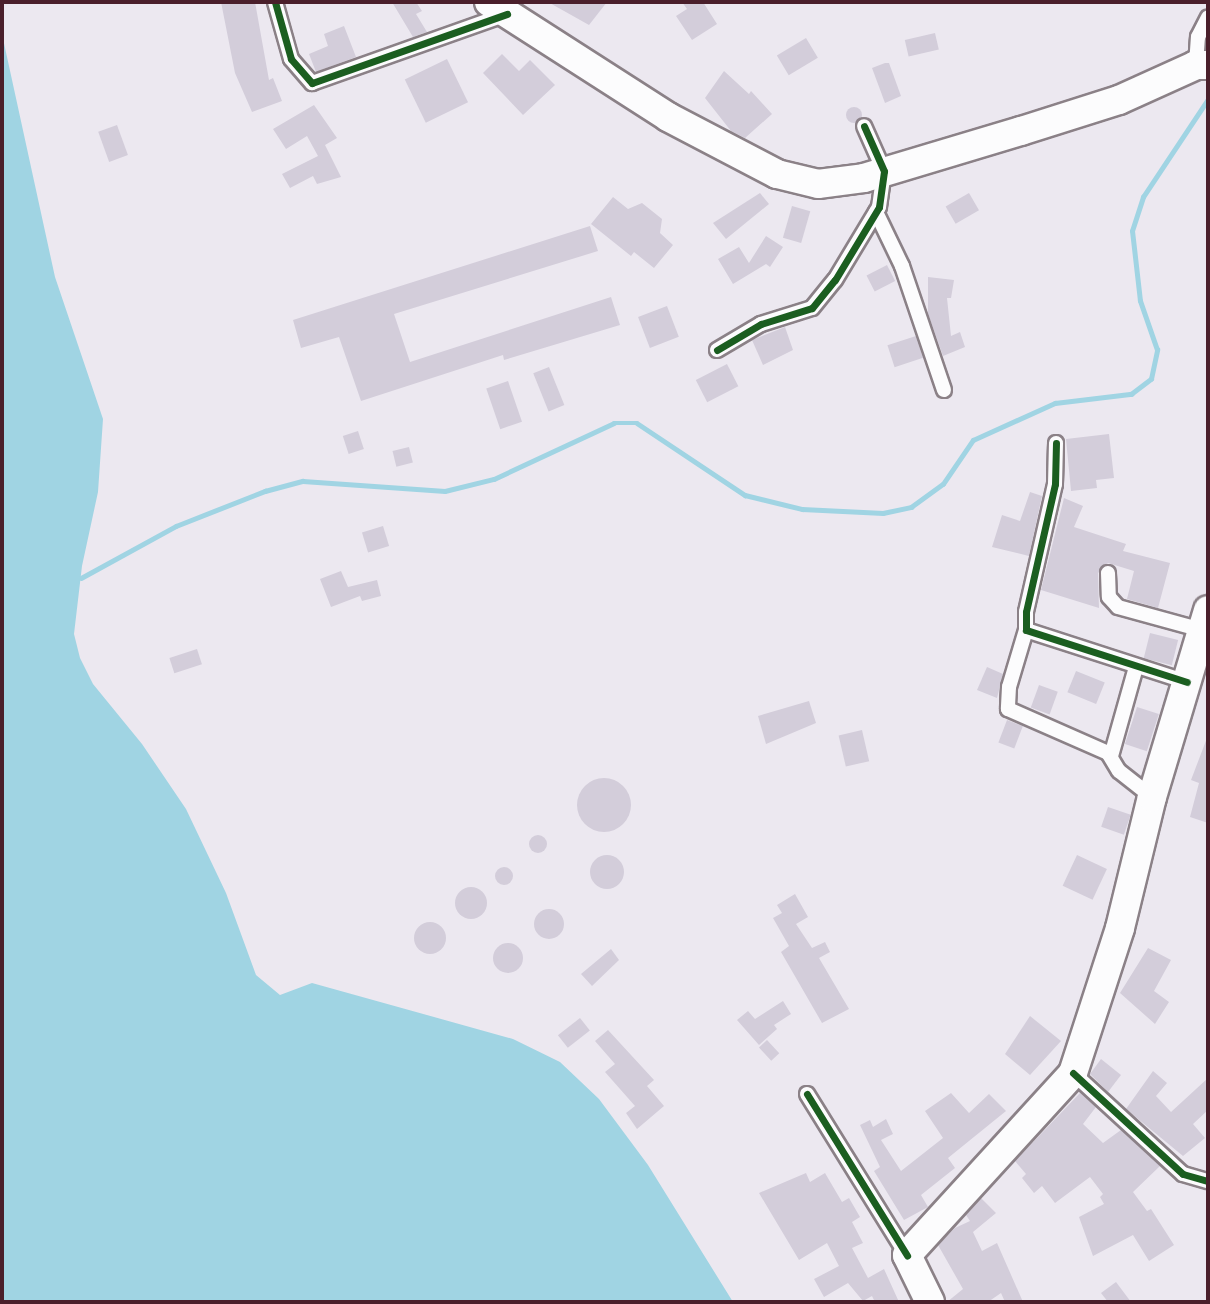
<!DOCTYPE html>
<style>
body{margin:0}
#map{position:relative;width:1210px;height:1304px;overflow:hidden;background:#ece8f0;font-family:"Shantell Sans",sans-serif}
div>[style]{position:absolute}
.water>*{inset:0;background:#a0d4e3}
.stream>*{height:4.5px;margin:-2.25px;padding:0 2.25px;transform-origin:2.25px;border-radius:2.25px;background:#a0d4e3}
.building>*{inset:0;background:#d3cdda;transform-origin:0 0}
.round{border-radius:50%}
.roads{filter:drop-shadow(2px 0 #8b8187) drop-shadow(-2px 0 #8b8187) drop-shadow(0 2px #8b8187) drop-shadow(0 -2px #8b8187)}
.street>*{height:14px;margin:-7px;padding:0 7px;transform-origin:7px;border-radius:7px;background:#fcfcfd}
.highway>*{height:28px;margin:-14px;padding:0 14px;transform-origin:14px;border-radius:14px;background:#fcfcfd}
.cycleway>*{height:7px;margin:-3.5px;padding:0 3.5px;transform-origin:3.5px;border-radius:3.5px;background:#1b5e20}
span{translate:-50% -50%;white-space:nowrap;text-align:center;line-height:1.15;-webkit-text-stroke:6px #fff;paint-order:stroke}
.frame{position:absolute;inset:0;border:4px solid #4a1f2b;pointer-events:none}
</style>
<div id="map">
<div class="water">
<div style="clip-path:polygon(2px 34px,55px 277px,103px 419px,98px 492px,82px 566px,74px 634px,80px 658px,93px 684px,142px 744px,186px 809px,226px 893px,256px 975px,280px 995px,312px 983px,513px 1039px,560px 1062px,599px 1099px,648px 1165px,733px 1302px,2px 1302px)"></div>
</div>
<div class="stream">
<div style="left:81px;top:578px;width:108px;rotate:-28.7deg"></div>
<div style="left:176px;top:526px;width:96px;rotate:-21.5deg"></div>
<div style="left:265px;top:491px;width:39px;rotate:-15deg"></div>
<div style="left:303px;top:481px;width:142px;rotate:4deg"></div>
<div style="left:445px;top:491px;width:50px;rotate:-13.8deg"></div>
<div style="left:494px;top:479px;width:132px;rotate:-25deg"></div>
<div style="left:614px;top:423px;width:23px"></div>
<div style="left:637px;top:423px;width:130px;rotate:33.7deg"></div>
<div style="left:745px;top:495px;width:59px;rotate:13.8deg"></div>
<div style="left:802px;top:509px;width:81px;rotate:2.8deg"></div>
<div style="left:883px;top:513px;width:29px;rotate:-12deg"></div>
<div style="left:911px;top:507px;width:39px;rotate:-36deg"></div>
<div style="left:943px;top:484px;width:53px;rotate:-55.7deg"></div>
<div style="left:973px;top:440px;width:90px;rotate:-24.3deg"></div>
<div style="left:1055px;top:403px;width:77px;rotate:-6.8deg"></div>
<div style="left:1131px;top:394px;width:25px;rotate:-37deg"></div>
<div style="left:1151px;top:379px;width:30px;rotate:-78deg"></div>
<div style="left:1157px;top:350px;width:52px;rotate:-109.1deg"></div>
<div style="left:1140px;top:301px;width:70px;rotate:-96.5deg"></div>
<div style="left:1132px;top:231px;width:36px;rotate:-72deg"></div>
<div style="left:1143px;top:197px;width:118px;rotate:-56.4deg"></div>
</div>
<div class="building">
<div style="clip-path:polygon(221px 2px,255px 2px,269px 80px,273px 78px,282px 101px,252px 112px,235px 73px)"></div>
<div style="clip-path:polygon(392px 2px,416px 2px,422px 11px,416px 14px,427px 32px,413px 37px)"></div>
<div style="clip-path:polygon(548px 2px,607px 2px,589px 25px)"></div>
<div style="clip-path:polygon(682px 2px,703px 2px,717px 24px,692px 40px,676px 16px,687px 9px)"></div>
<div style="clip-path:polygon(344px 26px,356px 57px,316px 72px,309px 54px,328px 46px,324px 34px)"></div>
<div style="left:935px;top:33px;width:17px;height:31px;rotate:77deg"></div>
<div style="left:806px;top:38px;width:23px;height:34px;rotate:59deg"></div>
<div style="clip-path:polygon(502px 54px,519px 71px,530px 60px,555px 85px,523px 115px,483px 73px)"></div>
<div style="left:447px;top:59px;width:48px;height:47px;rotate:64deg"></div>
<div style="clip-path:polygon(885px 63px,889px 63px,901px 96px,885px 103px,872px 68px)"></div>
<div style="clip-path:polygon(724px 71px,749px 94px,751px 91px,772px 114px,745px 138px,731px 131px,705px 98px)"></div>
<div style="clip-path:polygon(314px 105px,337px 138px,325px 145px,341px 177px,317px 184px,313px 176px,290px 188px,282px 174px,318px 156px,307px 136px,286px 149px,273px 129px)"></div>
<div class="round" style="left:846px;top:107px;width:16px;height:16px"></div>
<div style="left:117px;top:125px;width:32px;height:20px;rotate:70deg"></div>
<div style="clip-path:polygon(760px 193px,769px 204px,726px 239px,713px 223px)"></div>
<div style="left:969px;top:193px;width:20px;height:27px;rotate:60deg"></div>
<div style="clip-path:polygon(613px 197px,628px 209px,642px 203px,662px 219px,660px 233px,673px 245px,654px 268px,634px 252px,631px 256px,591px 224px)"></div>
<div style="left:792px;top:206px;width:19px;height:33px;rotate:16deg"></div>
<div style="clip-path:polygon(590px 226px,598px 251px,394px 314px,410px 362px,611px 297px,620px 325px,504px 360px,503px 355px,361px 401px,339px 337px,301px 348px,293px 320px)"></div>
<div style="clip-path:polygon(766px 236px,783px 247px,770px 267px,766px 264px,733px 284px,718px 259px,739px 247px,749px 263px)"></div>
<div style="left:887px;top:265px;width:18px;height:23px;rotate:63deg"></div>
<div style="clip-path:polygon(928px 277px,954px 280px,951px 298px,947px 298px,951px 336px,960px 332px,965px 347px,943px 356px,928px 314px)"></div>
<div style="left:667px;top:306px;width:33px;height:31px;rotate:69deg"></div>
<div style="clip-path:polygon(785px 327px,793px 350px,763px 365px,752px 340px)"></div>
<div style="left:916px;top:336px;width:23px;height:30px;rotate:72deg"></div>
<div style="left:727px;top:364px;width:25px;height:35px;rotate:63deg"></div>
<div style="left:549px;top:367px;width:41px;height:17px;rotate:68deg"></div>
<div style="left:508px;top:381px;width:43px;height:23px;rotate:71deg"></div>
<div style="left:358px;top:431px;width:19px;height:16px;rotate:72deg"></div>
<div style="clip-path:polygon(1109px 434px,1114px 478px,1096px 480px,1097px 488px,1071px 491px,1066px 439px)"></div>
<div style="left:409px;top:447px;width:16px;height:17px;rotate:76deg"></div>
<div style="clip-path:polygon(1030px 492px,1042px 496px,1029px 556px,992px 547px,1002px 515px,1020px 521px)"></div>
<div style="clip-path:polygon(1064px 498px,1083px 506px,1074px 527px,1126px 544px,1123px 551px,1170px 563px,1158px 608px,1127px 599px,1134px 571px,1108px 563px,1098px 573px,1099px 608px,1041px 590px)"></div>
<div style="left:383px;top:526px;width:21px;height:22px;rotate:73deg"></div>
<div style="clip-path:polygon(341px 571px,348px 587px,377px 580px,381px 596px,362px 601px,360px 596px,331px 607px,320px 579px)"></div>
<div style="left:1150px;top:633px;width:29px;height:26px;rotate:14deg"></div>
<div style="left:197px;top:649px;width:16px;height:29px;rotate:72deg"></div>
<div style="clip-path:polygon(987px 667px,1003px 674px,997px 698px,977px 690px)"></div>
<div style="left:1076px;top:671px;width:31px;height:23px;rotate:22deg"></div>
<div style="left:1039px;top:685px;width:20px;height:24px;rotate:20deg"></div>
<div style="clip-path:polygon(809px 701px,816px 723px,766px 744px,758px 716px)"></div>
<div style="left:1137px;top:707px;width:23px;height:39px;rotate:18deg"></div>
<div style="left:1007px;top:720px;width:17px;height:24px;rotate:21deg"></div>
<div style="left:862px;top:730px;width:32px;height:24px;rotate:77deg"></div>
<div style="clip-path:polygon(1207px 738px,1208px 738px,1208px 823px,1190px 817px,1199px 783px,1191px 780px)"></div>
<div class="round" style="left:577px;top:778px;width:54px;height:54px"></div>
<div style="left:1108px;top:807px;width:24px;height:21px;rotate:19deg"></div>
<div class="round" style="left:529px;top:835px;width:18px;height:18px"></div>
<div style="left:1077px;top:855px;width:33px;height:34px;rotate:25deg"></div>
<div class="round" style="left:590px;top:855px;width:34px;height:34px"></div>
<div class="round" style="left:495px;top:867px;width:18px;height:18px"></div>
<div class="round" style="left:455px;top:887px;width:32px;height:32px"></div>
<div style="clip-path:polygon(795px 894px,808px 917px,796px 924px,812px 948px,825px 942px,830px 952px,819px 958px,849px 1009px,822px 1023px,781px 952px,789px 946px,773px 918px,782px 913px,777px 905px)"></div>
<div class="round" style="left:534px;top:909px;width:30px;height:30px"></div>
<div class="round" style="left:414px;top:922px;width:32px;height:32px"></div>
<div class="round" style="left:493px;top:943px;width:30px;height:30px"></div>
<div style="clip-path:polygon(1148px 948px,1171px 960px,1154px 991px,1169px 1002px,1155px 1024px,1120px 993px)"></div>
<div style="clip-path:polygon(611px 949px,619px 960px,592px 986px,581px 974px)"></div>
<div style="clip-path:polygon(783px 1001px,791px 1014px,774px 1025px,777px 1029px,759px 1045px,737px 1020px,748px 1011px,755px 1019px)"></div>
<div style="clip-path:polygon(1030px 1016px,1061px 1041px,1030px 1075px,1005px 1054px)"></div>
<div style="left:580px;top:1018px;width:16px;height:28px;rotate:52deg"></div>
<div style="clip-path:polygon(608px 1030px,654px 1080px,647px 1086px,664px 1106px,637px 1129px,626px 1113px,635px 1106px,605px 1072px,615px 1064px,595px 1041px)"></div>
<div style="left:767px;top:1040px;width:18px;height:11px;rotate:47deg"></div>
<div style="clip-path:polygon(1101px 1059px,1121px 1075px,1108px 1092px,1090px 1074px)"></div>
<div style="clip-path:polygon(1153px 1071px,1167px 1083px,1156px 1096px,1171px 1112px,1208px 1078px,1208px 1110px,1193px 1124px,1205px 1138px,1183px 1156px,1126px 1109px)"></div>
<div style="clip-path:polygon(951px 1093px,969px 1113px,989px 1094px,1006px 1111px,948px 1158px,955px 1168px,921px 1195px,928px 1207px,904px 1220px,874px 1171px,880px 1167px,860px 1125px,870px 1120px,873px 1127px,886px 1119px,893px 1134px,881px 1140px,901px 1171px,943px 1138px,925px 1111px)"></div>
<div style="clip-path:polygon(1080px 1093px,1096px 1107px,1083px 1124px,1103px 1143px,1121px 1130px,1160px 1166px,1133px 1192px,1147px 1211px,1151px 1209px,1174px 1245px,1149px 1261px,1133px 1235px,1093px 1256px,1079px 1217px,1104px 1204px,1100px 1197px,1103px 1194px,1090px 1177px,1055px 1203px,1042px 1186px,1034px 1193px,1022px 1178px,1026px 1174px,1015px 1161px)"></div>
<div style="clip-path:polygon(806px 1173px,810px 1182px,825px 1173px,842px 1202px,849px 1198px,860px 1217px,852px 1222px,863px 1243px,852px 1248px,868px 1278px,884px 1269px,899px 1302px,875px 1302px,872px 1296px,863px 1301px,848px 1283px,824px 1297px,814px 1279px,839px 1266px,827px 1243px,799px 1260px,759px 1193px)"></div>
<div style="clip-path:polygon(981px 1198px,996px 1213px,973px 1232px,982px 1251px,997px 1243px,1023px 1302px,1005px 1302px,1001px 1293px,988px 1302px,947px 1302px,963px 1289px,938px 1245px,955px 1228px,970px 1221px,966px 1215px)"></div>
<div style="clip-path:polygon(1116px 1282px,1131px 1302px,1108px 1302px,1101px 1293px)"></div>
</div>
<div class="roads">
<div class="street">
<div style="left:275px;top:2px;width:59px;rotate:74.3deg"></div>
<div style="left:291px;top:59px;width:32px;rotate:49deg"></div>
<div style="left:312px;top:83px;width:207px;rotate:-19.5deg"></div>
<div style="left:1196px;top:65px;width:28px;rotate:-86deg"></div>
<div style="left:1198px;top:37px;width:22px;rotate:-63deg"></div>
<div style="left:876px;top:212px;width:60px;rotate:64.3deg"></div>
<div style="left:902px;top:266px;width:131px;rotate:71.3deg"></div>
<div style="left:717px;top:350px;width:51px;rotate:-30.6deg"></div>
<div style="left:761px;top:324px;width:53px;rotate:-17.4deg"></div>
<div style="left:812px;top:308px;width:36px;rotate:-51deg"></div>
<div style="left:835px;top:280px;width:85px;rotate:-58.9deg"></div>
<div style="left:879px;top:207px;width:36px;rotate:-82deg"></div>
<div style="left:884px;top:171px;width:49px;rotate:-114deg"></div>
<div style="left:1056px;top:443px;width:41px;rotate:91.4deg"></div>
<div style="left:1055px;top:484px;width:131px;rotate:102.8deg"></div>
<div style="left:1026px;top:612px;width:18px;rotate:90deg"></div>
<div style="left:1026px;top:630px;width:169px;rotate:17.9deg"></div>
<div style="left:1108px;top:573px;width:24px;rotate:88deg"></div>
<div style="left:1109px;top:597px;width:13px;rotate:48deg"></div>
<div style="left:1118px;top:607px;width:87px;rotate:15.3deg"></div>
<div style="left:1026px;top:630px;width:59px;rotate:106.6deg"></div>
<div style="left:1009px;top:687px;width:22px;rotate:93deg"></div>
<div style="left:1008px;top:709px;width:109px;rotate:23.7deg"></div>
<div style="left:1108px;top:753px;width:21px;rotate:59deg"></div>
<div style="left:1119px;top:771px;width:42px;rotate:38.2deg"></div>
<div style="left:1111px;top:756px;width:92px;rotate:-74.3deg"></div>
<div style="left:1073px;top:1073px;width:149px;rotate:42.6deg"></div>
<div style="left:1183px;top:1174px;width:26px;rotate:16deg"></div>
<div style="left:807px;top:1094px;width:190px;rotate:58.2deg"></div>
</div>
<div class="highway">
<div style="left:489px;top:2px;width:213px;rotate:32.7deg"></div>
<div style="left:668px;top:117px;width:123px;rotate:27.6deg"></div>
<div style="left:777px;top:174px;width:42px;rotate:13.7deg"></div>
<div style="left:818px;top:184px;width:46px;rotate:-7.4deg"></div>
<div style="left:864px;top:178px;width:164px;rotate:-16.7deg"></div>
<div style="left:1021px;top:131px;width:103px;rotate:-17.6deg"></div>
<div style="left:1119px;top:100px;width:85px;rotate:-24.4deg"></div>
<div style="left:1196px;top:65px;width:12px"></div>
<div style="left:930px;top:1302px;width:52px;rotate:-116.1deg"></div>
<div style="left:907px;top:1255px;width:246px;rotate:-47.6deg"></div>
<div style="left:1073px;top:1073px;width:152px;rotate:-72deg"></div>
<div style="left:1120px;top:928px;width:135px;rotate:-76.3deg"></div>
<div style="left:1152px;top:797px;width:195px;rotate:-73.3deg"></div>
</div>
</div>
<div class="cycleway">
<div style="left:275px;top:2px;width:59px;rotate:74.3deg"></div>
<div style="left:291px;top:59px;width:32px;rotate:49deg"></div>
<div style="left:312px;top:83px;width:207px;rotate:-19.5deg"></div>
<div style="left:717px;top:350px;width:51px;rotate:-30.6deg"></div>
<div style="left:761px;top:324px;width:53px;rotate:-17.4deg"></div>
<div style="left:812px;top:308px;width:36px;rotate:-51deg"></div>
<div style="left:835px;top:280px;width:85px;rotate:-58.9deg"></div>
<div style="left:879px;top:207px;width:36px;rotate:-82deg"></div>
<div style="left:884px;top:171px;width:49px;rotate:-114deg"></div>
<div style="left:1056px;top:443px;width:41px;rotate:91.4deg"></div>
<div style="left:1055px;top:484px;width:131px;rotate:102.8deg"></div>
<div style="left:1026px;top:612px;width:18px;rotate:90deg"></div>
<div style="left:1026px;top:630px;width:169px;rotate:17.9deg"></div>
<div style="left:1073px;top:1073px;width:149px;rotate:42.6deg"></div>
<div style="left:1183px;top:1174px;width:26px;rotate:16deg"></div>
<div style="left:807px;top:1094px;width:190px;rotate:58.2deg"></div>
</div>
<div class="frame"></div>
</div>
